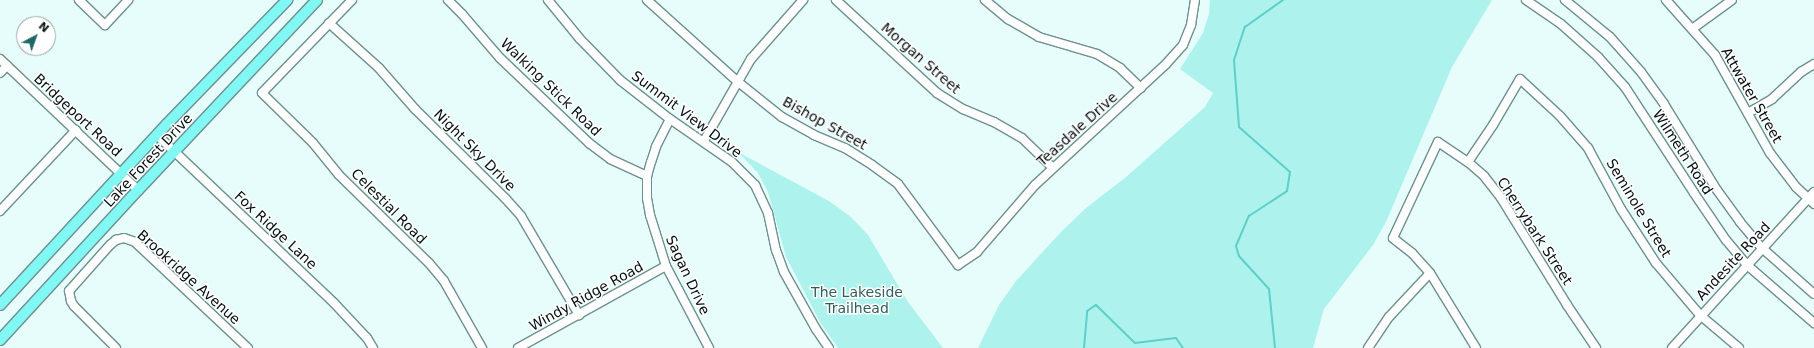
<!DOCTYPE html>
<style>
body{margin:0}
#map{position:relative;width:1814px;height:348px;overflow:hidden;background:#e6fdfc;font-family:"DejaVu Sans",sans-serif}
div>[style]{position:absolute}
.green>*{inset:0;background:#aef2ed}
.stream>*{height:2px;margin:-1px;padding:0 1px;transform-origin:1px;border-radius:1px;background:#5ecfca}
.roads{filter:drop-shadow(1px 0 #6d918f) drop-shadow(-1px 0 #6d918f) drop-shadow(0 1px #6d918f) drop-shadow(0 -1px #6d918f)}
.minor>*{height:8px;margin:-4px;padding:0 4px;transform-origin:4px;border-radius:4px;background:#fff}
.major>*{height:10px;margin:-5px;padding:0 5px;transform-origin:5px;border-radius:5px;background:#81f8f4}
span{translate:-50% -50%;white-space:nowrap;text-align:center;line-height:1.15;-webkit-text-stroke:3px #fff;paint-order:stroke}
.street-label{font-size:14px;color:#030f0e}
.park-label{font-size:14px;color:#2e5e5c}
.north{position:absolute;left:16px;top:16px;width:40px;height:40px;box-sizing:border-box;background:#fff;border:1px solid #9a9f9f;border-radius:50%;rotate:41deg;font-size:11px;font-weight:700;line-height:16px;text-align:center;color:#030f0e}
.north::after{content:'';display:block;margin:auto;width:14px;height:18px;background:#1d6966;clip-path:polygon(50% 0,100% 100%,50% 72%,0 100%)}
</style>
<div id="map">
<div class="green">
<div style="clip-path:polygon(1210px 0,1492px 0,1452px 67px,1386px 222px,1373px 245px,1324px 309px,1313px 348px,978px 348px,999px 305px,1016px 281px,1061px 232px,1086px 208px,1126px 177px,1205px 107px,1213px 93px,1180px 69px,1203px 33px,1209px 14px)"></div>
<div style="clip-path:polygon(738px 152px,829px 201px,851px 217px,868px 235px,908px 302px,943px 348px,838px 348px,820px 322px,786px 257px,768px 192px,758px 173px)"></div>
</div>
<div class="stream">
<div style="left:1084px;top:348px;width:37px;rotate:-85deg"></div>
<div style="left:1087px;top:311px;width:11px;rotate:-34deg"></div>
<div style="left:1096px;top:305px;width:54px;rotate:44.3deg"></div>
<div style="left:1135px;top:343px;width:41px;rotate:-7deg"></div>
<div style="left:1176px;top:338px;width:12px;rotate:55deg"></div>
<div style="left:1275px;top:348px;width:59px;rotate:-95.8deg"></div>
<div style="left:1269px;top:289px;width:45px;rotate:-132.3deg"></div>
<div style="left:1239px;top:256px;width:10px;rotate:-107deg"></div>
<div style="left:1236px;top:246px;width:33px;rotate:-67deg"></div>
<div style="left:1249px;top:216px;width:45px;rotate:-33.3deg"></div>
<div style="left:1287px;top:191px;width:19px;rotate:-81deg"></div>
<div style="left:1290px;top:172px;width:68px;rotate:-138.6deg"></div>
<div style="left:1239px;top:127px;width:67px;rotate:-94.3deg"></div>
<div style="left:1234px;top:60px;width:35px;rotate:-72deg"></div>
<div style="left:1245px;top:27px;width:47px;rotate:-35.4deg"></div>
</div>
<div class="roads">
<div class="minor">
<div style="left:79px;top:0;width:36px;rotate:44deg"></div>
<div style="left:105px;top:25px;width:34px;rotate:-47deg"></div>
<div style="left:352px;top:0;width:129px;rotate:134.1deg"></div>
<div style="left:262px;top:93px;width:71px;rotate:44.4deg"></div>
<div style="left:313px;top:143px;width:41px;rotate:50.9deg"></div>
<div style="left:339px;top:175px;width:126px;rotate:44.4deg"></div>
<div style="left:429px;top:263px;width:23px;rotate:50deg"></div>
<div style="left:444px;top:281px;width:77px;rotate:60.4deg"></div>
<div style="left:448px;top:0;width:20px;rotate:45deg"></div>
<div style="left:462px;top:14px;width:58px;rotate:49.2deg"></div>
<div style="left:500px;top:58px;width:123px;rotate:43.7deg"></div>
<div style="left:589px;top:143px;width:26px;rotate:37deg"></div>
<div style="left:610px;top:159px;width:41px;rotate:24.7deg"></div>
<div style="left:548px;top:0;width:50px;rotate:50.6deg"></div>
<div style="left:580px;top:39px;width:57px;rotate:45.7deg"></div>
<div style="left:620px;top:80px;width:63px;rotate:38deg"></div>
<div style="left:670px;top:119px;width:75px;rotate:34.7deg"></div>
<div style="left:732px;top:162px;width:33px;rotate:45deg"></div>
<div style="left:755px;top:185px;width:31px;rotate:65deg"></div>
<div style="left:768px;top:213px;width:38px;rotate:78deg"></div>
<div style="left:776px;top:250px;width:23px;rotate:70deg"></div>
<div style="left:784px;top:272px;width:65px;rotate:60.7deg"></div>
<div style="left:816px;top:329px;width:23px;rotate:56deg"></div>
<div style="left:647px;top:0;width:121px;rotate:42deg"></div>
<div style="left:737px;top:81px;width:58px;rotate:38.7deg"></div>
<div style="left:782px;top:117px;width:37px;rotate:29deg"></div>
<div style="left:814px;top:135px;width:34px;rotate:23deg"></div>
<div style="left:845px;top:148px;width:32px;rotate:32deg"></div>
<div style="left:872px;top:165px;width:32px;rotate:36deg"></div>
<div style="left:898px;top:184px;width:101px;rotate:53.5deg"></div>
<div style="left:958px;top:265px;width:23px;rotate:-34deg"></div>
<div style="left:977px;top:252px;width:89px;rotate:-49.1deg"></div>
<div style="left:1035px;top:185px;width:178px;rotate:-42.7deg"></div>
<div style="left:1166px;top:64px;width:25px;rotate:-48deg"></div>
<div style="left:1183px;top:45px;width:22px;rotate:-68deg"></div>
<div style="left:1191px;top:25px;width:25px;rotate:-81deg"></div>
<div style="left:836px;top:0;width:137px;rotate:42.6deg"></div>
<div style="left:937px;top:93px;width:31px;rotate:32deg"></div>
<div style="left:963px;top:109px;width:34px;rotate:23deg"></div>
<div style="left:994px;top:122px;width:32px;rotate:30deg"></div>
<div style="left:1022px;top:138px;width:43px;rotate:44.1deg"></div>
<div style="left:985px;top:0;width:30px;rotate:40deg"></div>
<div style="left:1008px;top:19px;width:36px;rotate:30deg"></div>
<div style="left:1039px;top:37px;width:60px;rotate:16.3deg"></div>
<div style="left:1097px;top:54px;width:27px;rotate:31deg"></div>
<div style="left:1120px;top:68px;width:29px;rotate:44deg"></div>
<div style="left:1526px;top:0;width:42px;rotate:34.4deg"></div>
<div style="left:1561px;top:24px;width:50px;rotate:41.7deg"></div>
<div style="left:1598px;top:57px;width:40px;rotate:48deg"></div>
<div style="left:1625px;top:87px;width:126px;rotate:56.9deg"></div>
<div style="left:1694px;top:193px;width:57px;rotate:55.8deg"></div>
<div style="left:1726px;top:240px;width:33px;rotate:50deg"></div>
<div style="left:1747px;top:265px;width:89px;rotate:40.9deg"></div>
<div style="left:1565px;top:0;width:58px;rotate:39.4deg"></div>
<div style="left:1610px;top:37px;width:47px;rotate:48.5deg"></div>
<div style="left:1641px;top:72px;width:39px;rotate:54deg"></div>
<div style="left:1664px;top:104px;width:101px;rotate:58.4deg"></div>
<div style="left:1717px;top:190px;width:39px;rotate:54deg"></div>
<div style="left:1740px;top:222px;width:34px;rotate:50deg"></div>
<div style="left:1762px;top:248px;width:69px;rotate:41.5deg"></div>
<div style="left:1666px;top:0;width:74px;rotate:48.3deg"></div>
<div style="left:1715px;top:55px;width:112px;rotate:60.7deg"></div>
<div style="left:1770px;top:153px;width:43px;rotate:52.6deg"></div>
<div style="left:1796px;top:187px;width:25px;rotate:43deg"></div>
<div style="left:329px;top:23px;width:67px;rotate:42deg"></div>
<div style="left:379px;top:68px;width:55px;rotate:48.7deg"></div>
<div style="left:415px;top:109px;width:127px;rotate:44.7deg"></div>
<div style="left:505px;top:198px;width:24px;rotate:48deg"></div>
<div style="left:521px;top:216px;width:115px;rotate:59.6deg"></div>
<div style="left:1692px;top:29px;width:49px;rotate:-35.9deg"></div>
<div style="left:0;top:59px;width:190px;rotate:43.5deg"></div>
<div style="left:0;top:73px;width:10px;rotate:-45deg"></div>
<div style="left:1748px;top:113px;width:28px;rotate:-30deg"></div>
<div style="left:1772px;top:99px;width:40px;rotate:-43deg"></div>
<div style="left:1801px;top:72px;width:15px;rotate:-32deg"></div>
<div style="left:670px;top:119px;width:31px;rotate:117deg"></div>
<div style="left:656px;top:147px;width:16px;rotate:108deg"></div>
<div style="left:651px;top:162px;width:15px;rotate:106deg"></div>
<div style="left:647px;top:176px;width:22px;rotate:90deg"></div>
<div style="left:647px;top:198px;width:17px;rotate:80deg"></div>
<div style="left:650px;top:215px;width:53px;rotate:72.6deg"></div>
<div style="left:666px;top:266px;width:93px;rotate:62.3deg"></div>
<div style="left:157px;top:135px;width:244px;rotate:43.5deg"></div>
<div style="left:334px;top:303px;width:48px;rotate:46.7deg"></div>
<div style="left:367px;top:338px;width:12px;rotate:59deg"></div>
<div style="left:704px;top:141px;width:95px;rotate:-60.2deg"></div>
<div style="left:751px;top:59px;width:79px;rotate:-48.6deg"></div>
<div style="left:1468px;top:162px;width:45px;rotate:-56deg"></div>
<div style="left:1493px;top:125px;width:53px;rotate:-59.6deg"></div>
<div style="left:1520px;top:79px;width:54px;rotate:42.8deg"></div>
<div style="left:1560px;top:116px;width:43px;rotate:48.8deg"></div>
<div style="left:1588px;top:148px;width:69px;rotate:61.6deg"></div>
<div style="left:1621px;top:209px;width:64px;rotate:57.1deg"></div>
<div style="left:1656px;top:263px;width:68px;rotate:49.8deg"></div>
<div style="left:1700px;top:315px;width:51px;rotate:40.2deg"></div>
<div style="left:0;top:211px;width:111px;rotate:-46.8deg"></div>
<div style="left:116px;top:348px;width:59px;rotate:-135deg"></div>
<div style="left:74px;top:306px;width:6px;rotate:-121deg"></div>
<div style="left:71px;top:301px;width:10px;rotate:-101deg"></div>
<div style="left:69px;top:291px;width:62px;rotate:-48.3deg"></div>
<div style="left:110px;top:245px;width:8px;rotate:-40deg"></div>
<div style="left:116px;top:240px;width:8px;rotate:-14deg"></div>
<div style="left:124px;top:238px;width:12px;rotate:20deg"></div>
<div style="left:135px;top:242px;width:155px;rotate:43.2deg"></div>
<div style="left:518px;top:348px;width:169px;rotate:-29deg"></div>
<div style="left:1368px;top:348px;width:37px;rotate:-56deg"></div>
<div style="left:1389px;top:317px;width:60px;rotate:-47deg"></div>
<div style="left:1476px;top:348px;width:88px;rotate:-121.5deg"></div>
<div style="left:1430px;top:273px;width:27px;rotate:-132deg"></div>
<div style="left:1412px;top:253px;width:24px;rotate:-142deg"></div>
<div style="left:1393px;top:238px;width:106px;rotate:-64.9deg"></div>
<div style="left:1438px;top:142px;width:36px;rotate:34deg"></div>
<div style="left:1468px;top:162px;width:21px;rotate:41deg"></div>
<div style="left:1484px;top:176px;width:28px;rotate:52deg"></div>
<div style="left:1501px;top:198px;width:126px;rotate:58.3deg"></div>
<div style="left:1567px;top:305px;width:52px;rotate:56deg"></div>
<div style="left:1672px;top:348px;width:211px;rotate:-47.7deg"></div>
</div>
<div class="major">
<div style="left:0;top:305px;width:246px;rotate:-47.3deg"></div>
<div style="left:167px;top:124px;width:173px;rotate:-45.9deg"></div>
<div style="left:0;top:340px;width:204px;rotate:-47.4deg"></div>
<div style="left:138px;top:190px;width:261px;rotate:-46.7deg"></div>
</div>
</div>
<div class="street-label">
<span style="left:921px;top:58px;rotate:41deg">Morgan Street</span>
<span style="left:551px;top:87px;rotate:44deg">Walking Stick Road</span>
<span style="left:1752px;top:95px;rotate:60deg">Attwater Street</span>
<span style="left:687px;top:114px;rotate:37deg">Summit View Drive</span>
<span style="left:78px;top:115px;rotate:43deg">Bridgeport Road</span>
<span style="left:825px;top:123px;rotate:29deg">Bishop Street</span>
<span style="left:1077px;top:129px;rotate:-42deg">Teasdale Drive</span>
<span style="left:475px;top:150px;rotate:45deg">Night Sky Drive</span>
<span style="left:1683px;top:152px;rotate:57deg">Wilmeth Road</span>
<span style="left:148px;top:160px;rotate:-47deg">Lake Forest Drive</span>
<span style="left:389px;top:206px;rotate:45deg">Celestial Road</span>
<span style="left:1639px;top:208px;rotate:59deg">Seminole Street</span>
<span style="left:276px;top:230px;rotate:43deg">Fox Ridge Lane</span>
<span style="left:1535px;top:231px;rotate:57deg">Cherrybark Street</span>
<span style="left:1733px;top:261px;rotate:-47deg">Andesite Road</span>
<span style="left:688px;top:275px;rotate:65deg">Sagan Drive</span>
<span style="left:189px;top:277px;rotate:42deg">Brookridge Avenue</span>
<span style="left:586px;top:296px;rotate:-29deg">Windy Ridge Road</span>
</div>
<div class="park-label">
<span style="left:857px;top:300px">The Lakeside<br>Trailhead</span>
</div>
<div class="north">N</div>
</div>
